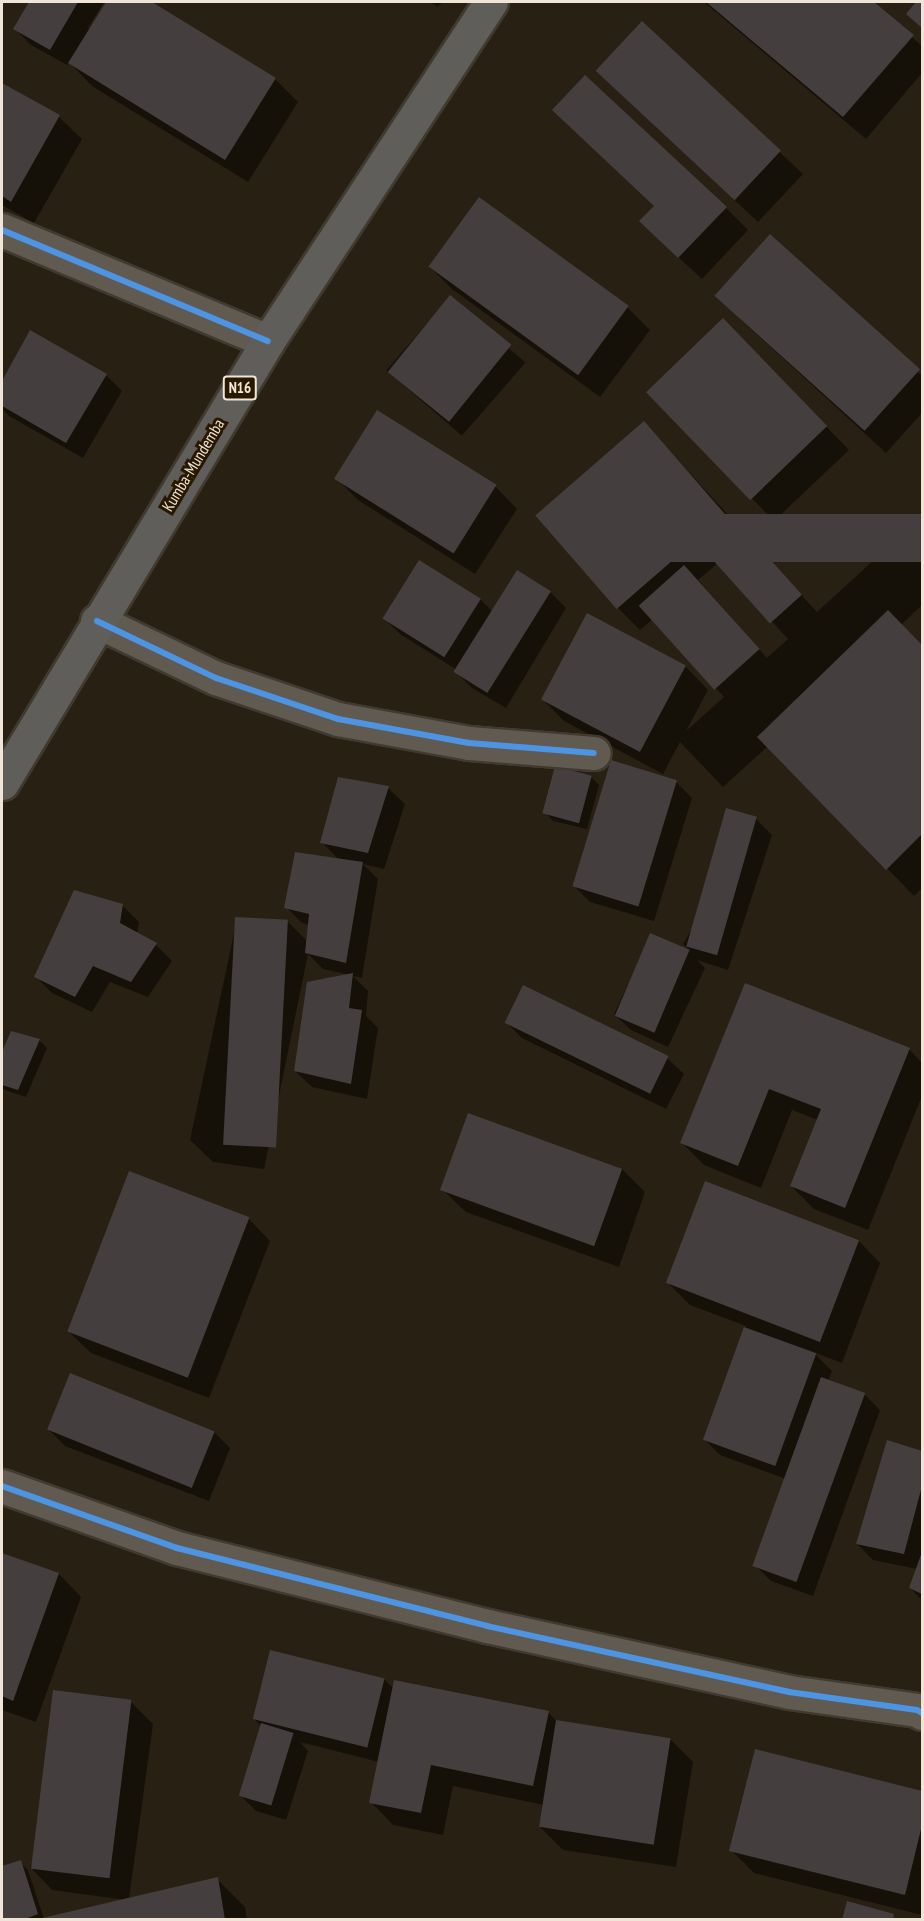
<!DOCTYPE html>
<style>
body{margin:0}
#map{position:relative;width:924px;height:1921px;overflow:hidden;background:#282012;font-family:"PT Sans Narrow",sans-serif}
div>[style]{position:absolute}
.shadow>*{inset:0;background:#0007;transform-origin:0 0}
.building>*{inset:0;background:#443f3e;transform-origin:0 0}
.roads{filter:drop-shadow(2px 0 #413a30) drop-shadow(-2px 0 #413a30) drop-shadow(0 2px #413a30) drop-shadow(0 -2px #413a30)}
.street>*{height:33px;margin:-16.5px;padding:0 16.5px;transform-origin:16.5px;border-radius:16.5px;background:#615a50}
.highway>*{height:33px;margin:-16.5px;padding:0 16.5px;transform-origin:16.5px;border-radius:16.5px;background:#5f5e5a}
.cycleway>*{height:6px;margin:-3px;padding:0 3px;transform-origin:3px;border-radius:3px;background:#4d94e3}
span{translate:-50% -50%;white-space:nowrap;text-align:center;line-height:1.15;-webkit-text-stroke:6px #281800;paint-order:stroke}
.shield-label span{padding:2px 4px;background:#281800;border:2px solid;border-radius:4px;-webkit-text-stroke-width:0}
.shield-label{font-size:15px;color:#f0e5d6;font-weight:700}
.street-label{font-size:16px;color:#f0e5d6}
.frame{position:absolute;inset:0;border:3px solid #f0e5d6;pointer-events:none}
</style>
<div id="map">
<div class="shadow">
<div style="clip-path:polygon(31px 2px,104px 2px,88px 28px,91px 30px,108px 2px,150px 2px,275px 79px,298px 102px,248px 182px,92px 86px,69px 62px,67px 65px,31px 45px,15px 29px)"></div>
<div style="clip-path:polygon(430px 2px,442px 2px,438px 7px)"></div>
<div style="clip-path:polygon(704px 2px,871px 2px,922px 46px,922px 73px,866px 139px)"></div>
<div style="clip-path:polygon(642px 23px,803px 174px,758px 222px,620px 93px)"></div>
<div style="clip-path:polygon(2px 85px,59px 117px,82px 139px,34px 223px,2px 205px)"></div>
<div style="clip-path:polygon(479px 199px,627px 307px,650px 330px,600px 397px,452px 289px,429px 266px)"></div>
<div style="clip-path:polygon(726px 208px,748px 230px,702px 279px,664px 244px)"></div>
<div style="clip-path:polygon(770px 236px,922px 376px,922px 413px,886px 453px,738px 317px)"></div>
<div style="left:450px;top:297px;width:100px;height:97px;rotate:41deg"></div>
<div style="clip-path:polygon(31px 332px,106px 375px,122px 391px,83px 458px,9px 416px,2px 409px,2px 384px)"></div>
<div style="clip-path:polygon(745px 343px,849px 450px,774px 521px,648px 392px)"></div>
<div style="clip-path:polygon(evenodd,644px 423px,817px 612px,922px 516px,922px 605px,901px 625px,922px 647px,922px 888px,914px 896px,768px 746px,723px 787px,680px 742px,663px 774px,564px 721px,542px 699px,587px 615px,686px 667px,708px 690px,686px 731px,724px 697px,653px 619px,640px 630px,618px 608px,644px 423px,718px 563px,788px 639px,767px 658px,698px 580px,718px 563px)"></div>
<div style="clip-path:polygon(335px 477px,495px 486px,517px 509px,475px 574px,358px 500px)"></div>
<div style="clip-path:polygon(550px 592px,566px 608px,506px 708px,472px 688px,456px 672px,457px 670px,400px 634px,384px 618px,480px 599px,493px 612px)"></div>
<div style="clip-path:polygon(591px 777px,599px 785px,587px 829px,553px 821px,545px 812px)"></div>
<div style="clip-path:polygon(340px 779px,388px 788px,405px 804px,384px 869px,363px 864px,378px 879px,362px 978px,353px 976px,368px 991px,366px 1016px,378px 1028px,367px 1099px,312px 1087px,295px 1071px,350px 975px,323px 969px,308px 954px,264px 1169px,213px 1162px,190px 1140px,237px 919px,288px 922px,307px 941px,309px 925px,302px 923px,286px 907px,339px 860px,322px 842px)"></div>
<div style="clip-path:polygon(676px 782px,692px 798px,654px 921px,590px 902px,574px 886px)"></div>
<div style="clip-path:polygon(756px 819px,772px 835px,728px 970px,697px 960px,705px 968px,668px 1047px,631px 1030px,614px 1014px,651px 935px,691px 952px,683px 944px)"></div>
<div style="clip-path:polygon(122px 905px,139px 922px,137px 934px,156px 945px,172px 961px,148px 997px,110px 982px,92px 1012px,52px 993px,36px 977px)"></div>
<div style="clip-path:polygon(746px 985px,910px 1050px,922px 1063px,922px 1096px,868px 1230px,814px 1209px,791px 1186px,818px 1120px,792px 1110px,761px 1188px,704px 1165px,682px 1143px)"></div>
<div style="clip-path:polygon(506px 1022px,667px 1058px,684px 1074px,666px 1109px,522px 1038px)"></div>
<div style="clip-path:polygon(12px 1033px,39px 1040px,47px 1048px,26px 1097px,2px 1089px,2px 1055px)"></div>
<div style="clip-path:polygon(622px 1169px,645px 1192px,619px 1267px,466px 1212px,443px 1190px)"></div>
<div style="clip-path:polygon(248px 1218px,270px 1241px,209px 1398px,91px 1353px,68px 1331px)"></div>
<div style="clip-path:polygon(858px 1240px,880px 1263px,842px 1363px,813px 1352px,832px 1371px,828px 1381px,864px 1394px,880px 1410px,813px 1596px,771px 1581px,755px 1565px,786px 1479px,720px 1455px,704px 1439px,746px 1326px,690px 1305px,668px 1283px)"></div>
<div style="clip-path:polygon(49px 1430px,214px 1432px,230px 1448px,209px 1501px,65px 1446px)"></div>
<div style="clip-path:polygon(888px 1442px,922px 1453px,922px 1600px,910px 1588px,917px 1569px,873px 1560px,857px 1544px)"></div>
<div style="clip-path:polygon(2px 1554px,59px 1574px,81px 1597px,36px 1722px,2px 1710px)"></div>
<div style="clip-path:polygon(271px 1652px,385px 1680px,394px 1689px,548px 1712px,557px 1722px,671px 1740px,693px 1762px,676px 1867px,563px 1850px,540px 1827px,544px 1805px,453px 1786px,443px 1835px,393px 1825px,371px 1802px,379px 1762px,300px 1742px,308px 1751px,286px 1820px,256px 1811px,240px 1795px,261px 1726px,254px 1719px)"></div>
<div style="clip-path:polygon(131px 1702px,153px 1724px,129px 1899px,217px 1879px,245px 1907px,247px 1920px,2px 1920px,2px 1868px,20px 1862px,28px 1870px,44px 1919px,126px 1900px,52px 1890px,30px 1867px)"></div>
<div style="clip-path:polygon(756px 1751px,922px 1792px,922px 1915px,754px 1873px,731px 1850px)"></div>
</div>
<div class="building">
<div style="clip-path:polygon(29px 2px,78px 2px,50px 50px,13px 29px)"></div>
<div style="clip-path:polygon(106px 2px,152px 2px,276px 78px,225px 160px,68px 63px)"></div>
<div style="clip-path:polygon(706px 2px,874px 2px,914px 35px,843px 117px)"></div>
<div style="clip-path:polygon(916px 2px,922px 2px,922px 28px,906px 14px)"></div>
<div style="left:642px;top:21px;width:190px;height:68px;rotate:43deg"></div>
<div style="clip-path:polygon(585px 75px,727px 207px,678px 258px,639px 221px,654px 206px,552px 110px)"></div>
<div style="clip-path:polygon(2px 83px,60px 115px,11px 202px,2px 196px)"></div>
<div style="left:479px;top:197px;width:185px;height:86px;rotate:36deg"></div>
<div style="left:770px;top:234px;width:202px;height:83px;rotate:42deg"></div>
<div style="left:450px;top:295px;width:79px;height:99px;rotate:39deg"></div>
<div style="left:723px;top:318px;width:150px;height:107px;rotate:46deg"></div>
<div style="clip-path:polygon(30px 330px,107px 374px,66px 443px,2px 406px,2px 381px)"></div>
<div style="left:377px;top:410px;width:141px;height:81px;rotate:32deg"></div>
<div style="left:644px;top:421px;width:124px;height:144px;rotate:49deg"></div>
<div style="left:922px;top:514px;width:48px;height:333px;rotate:90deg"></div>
<div style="left:741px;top:527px;width:91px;height:43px;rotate:48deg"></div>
<div style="left:419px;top:560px;width:73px;height:69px;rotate:32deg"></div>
<div style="left:684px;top:565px;width:113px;height:61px;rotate:48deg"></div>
<div style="left:517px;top:570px;width:40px;height:120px;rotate:32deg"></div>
<div style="clip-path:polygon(888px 610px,922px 645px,922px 834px,886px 870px,757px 737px)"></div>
<div style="left:587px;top:613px;width:112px;height:98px;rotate:28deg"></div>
<div style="left:611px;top:760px;width:69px;height:132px;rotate:17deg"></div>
<div style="left:555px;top:766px;width:38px;height:49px;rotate:15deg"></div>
<div style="clip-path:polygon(338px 777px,389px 786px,368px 853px,320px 843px)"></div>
<div style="left:726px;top:808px;width:32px;height:144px;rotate:16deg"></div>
<div style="clip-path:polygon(295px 852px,363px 862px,346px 963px,305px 953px,309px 914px,284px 908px)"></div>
<div style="clip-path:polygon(74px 890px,123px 904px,120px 923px,157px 943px,131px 982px,93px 966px,75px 997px,34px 977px)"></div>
<div style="left:235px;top:917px;width:53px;height:228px;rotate:3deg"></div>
<div style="left:650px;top:933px;width:43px;height:90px;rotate:23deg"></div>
<div style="clip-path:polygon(353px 973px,349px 1008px,362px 1010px,351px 1084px,294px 1071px,307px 982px)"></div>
<div style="clip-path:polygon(745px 983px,910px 1048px,845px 1208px,790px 1186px,821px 1109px,769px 1089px,738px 1166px,680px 1143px)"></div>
<div style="left:523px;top:985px;width:162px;height:42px;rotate:26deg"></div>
<div style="clip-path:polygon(11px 1031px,40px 1039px,18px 1090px,2px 1085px,2px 1052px)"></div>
<div style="left:468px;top:1113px;width:164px;height:82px;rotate:20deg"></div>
<div style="left:129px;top:1171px;width:129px;height:172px;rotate:21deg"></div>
<div style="left:705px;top:1181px;width:165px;height:109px;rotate:21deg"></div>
<div style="left:744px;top:1327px;width:77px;height:120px;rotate:20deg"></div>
<div style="left:70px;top:1373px;width:156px;height:61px;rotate:22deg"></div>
<div style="left:821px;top:1377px;width:47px;height:201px;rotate:20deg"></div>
<div style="clip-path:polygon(887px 1440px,922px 1451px,922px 1486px,904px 1554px,856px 1544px)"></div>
<div style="clip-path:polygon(922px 1552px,922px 1594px,909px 1588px)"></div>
<div style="clip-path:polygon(2px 1553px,59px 1573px,13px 1701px,2px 1696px)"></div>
<div style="left:270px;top:1650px;width:118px;height:71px;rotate:14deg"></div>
<div style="clip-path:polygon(394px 1680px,549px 1711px,533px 1786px,431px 1765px,421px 1813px,369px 1803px)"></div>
<div style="left:53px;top:1690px;width:79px;height:180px;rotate:7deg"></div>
<div style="left:556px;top:1720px;width:116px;height:108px;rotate:9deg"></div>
<div style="left:261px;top:1723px;width:34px;height:76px;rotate:17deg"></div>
<div style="clip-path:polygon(755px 1749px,922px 1791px,922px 1825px,905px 1895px,729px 1851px)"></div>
<div style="clip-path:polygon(21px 1860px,38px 1914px,23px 1920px,2px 1920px,2px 1866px)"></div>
<div style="clip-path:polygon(218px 1877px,225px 1920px,38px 1920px,38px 1919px)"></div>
<div style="clip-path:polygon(847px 1901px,894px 1914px,893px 1920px,842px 1920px)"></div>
</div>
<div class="roads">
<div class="street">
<div style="left:2px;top:230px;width:288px;rotate:22.7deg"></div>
<div style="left:97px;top:621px;width:132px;rotate:25.6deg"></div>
<div style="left:216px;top:678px;width:129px;rotate:18.6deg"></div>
<div style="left:338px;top:719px;width:133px;rotate:10.4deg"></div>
<div style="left:469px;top:743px;width:125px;rotate:4.6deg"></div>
<div style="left:2px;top:1486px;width:186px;rotate:19.5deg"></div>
<div style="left:177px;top:1548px;width:320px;rotate:14.1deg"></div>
<div style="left:487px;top:1626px;width:309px;rotate:12.3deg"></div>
<div style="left:789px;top:1692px;width:129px;rotate:8deg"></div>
<div style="left:917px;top:1710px;width:6px;rotate:31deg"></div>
</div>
<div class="highway">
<div style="left:2px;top:783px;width:516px;rotate:-58.96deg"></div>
<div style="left:268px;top:341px;width:406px;rotate:-56.7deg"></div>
</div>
</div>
<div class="cycleway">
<div style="left:2px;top:230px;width:288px;rotate:22.7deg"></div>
<div style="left:97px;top:621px;width:132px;rotate:25.6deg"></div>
<div style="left:216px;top:678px;width:129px;rotate:18.6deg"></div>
<div style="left:338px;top:719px;width:133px;rotate:10.4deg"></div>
<div style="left:469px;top:743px;width:125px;rotate:4.6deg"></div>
<div style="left:2px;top:1486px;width:186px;rotate:19.5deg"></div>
<div style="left:177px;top:1548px;width:320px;rotate:14.1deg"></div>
<div style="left:487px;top:1626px;width:309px;rotate:12.3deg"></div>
<div style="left:789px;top:1692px;width:129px;rotate:8deg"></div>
<div style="left:917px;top:1710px;width:6px;rotate:31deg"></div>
</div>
<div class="shield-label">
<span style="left:240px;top:388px">N16</span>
</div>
<div class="street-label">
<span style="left:193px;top:465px;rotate:-59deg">Kumba-Mundemba</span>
</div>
<div class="frame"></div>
</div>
